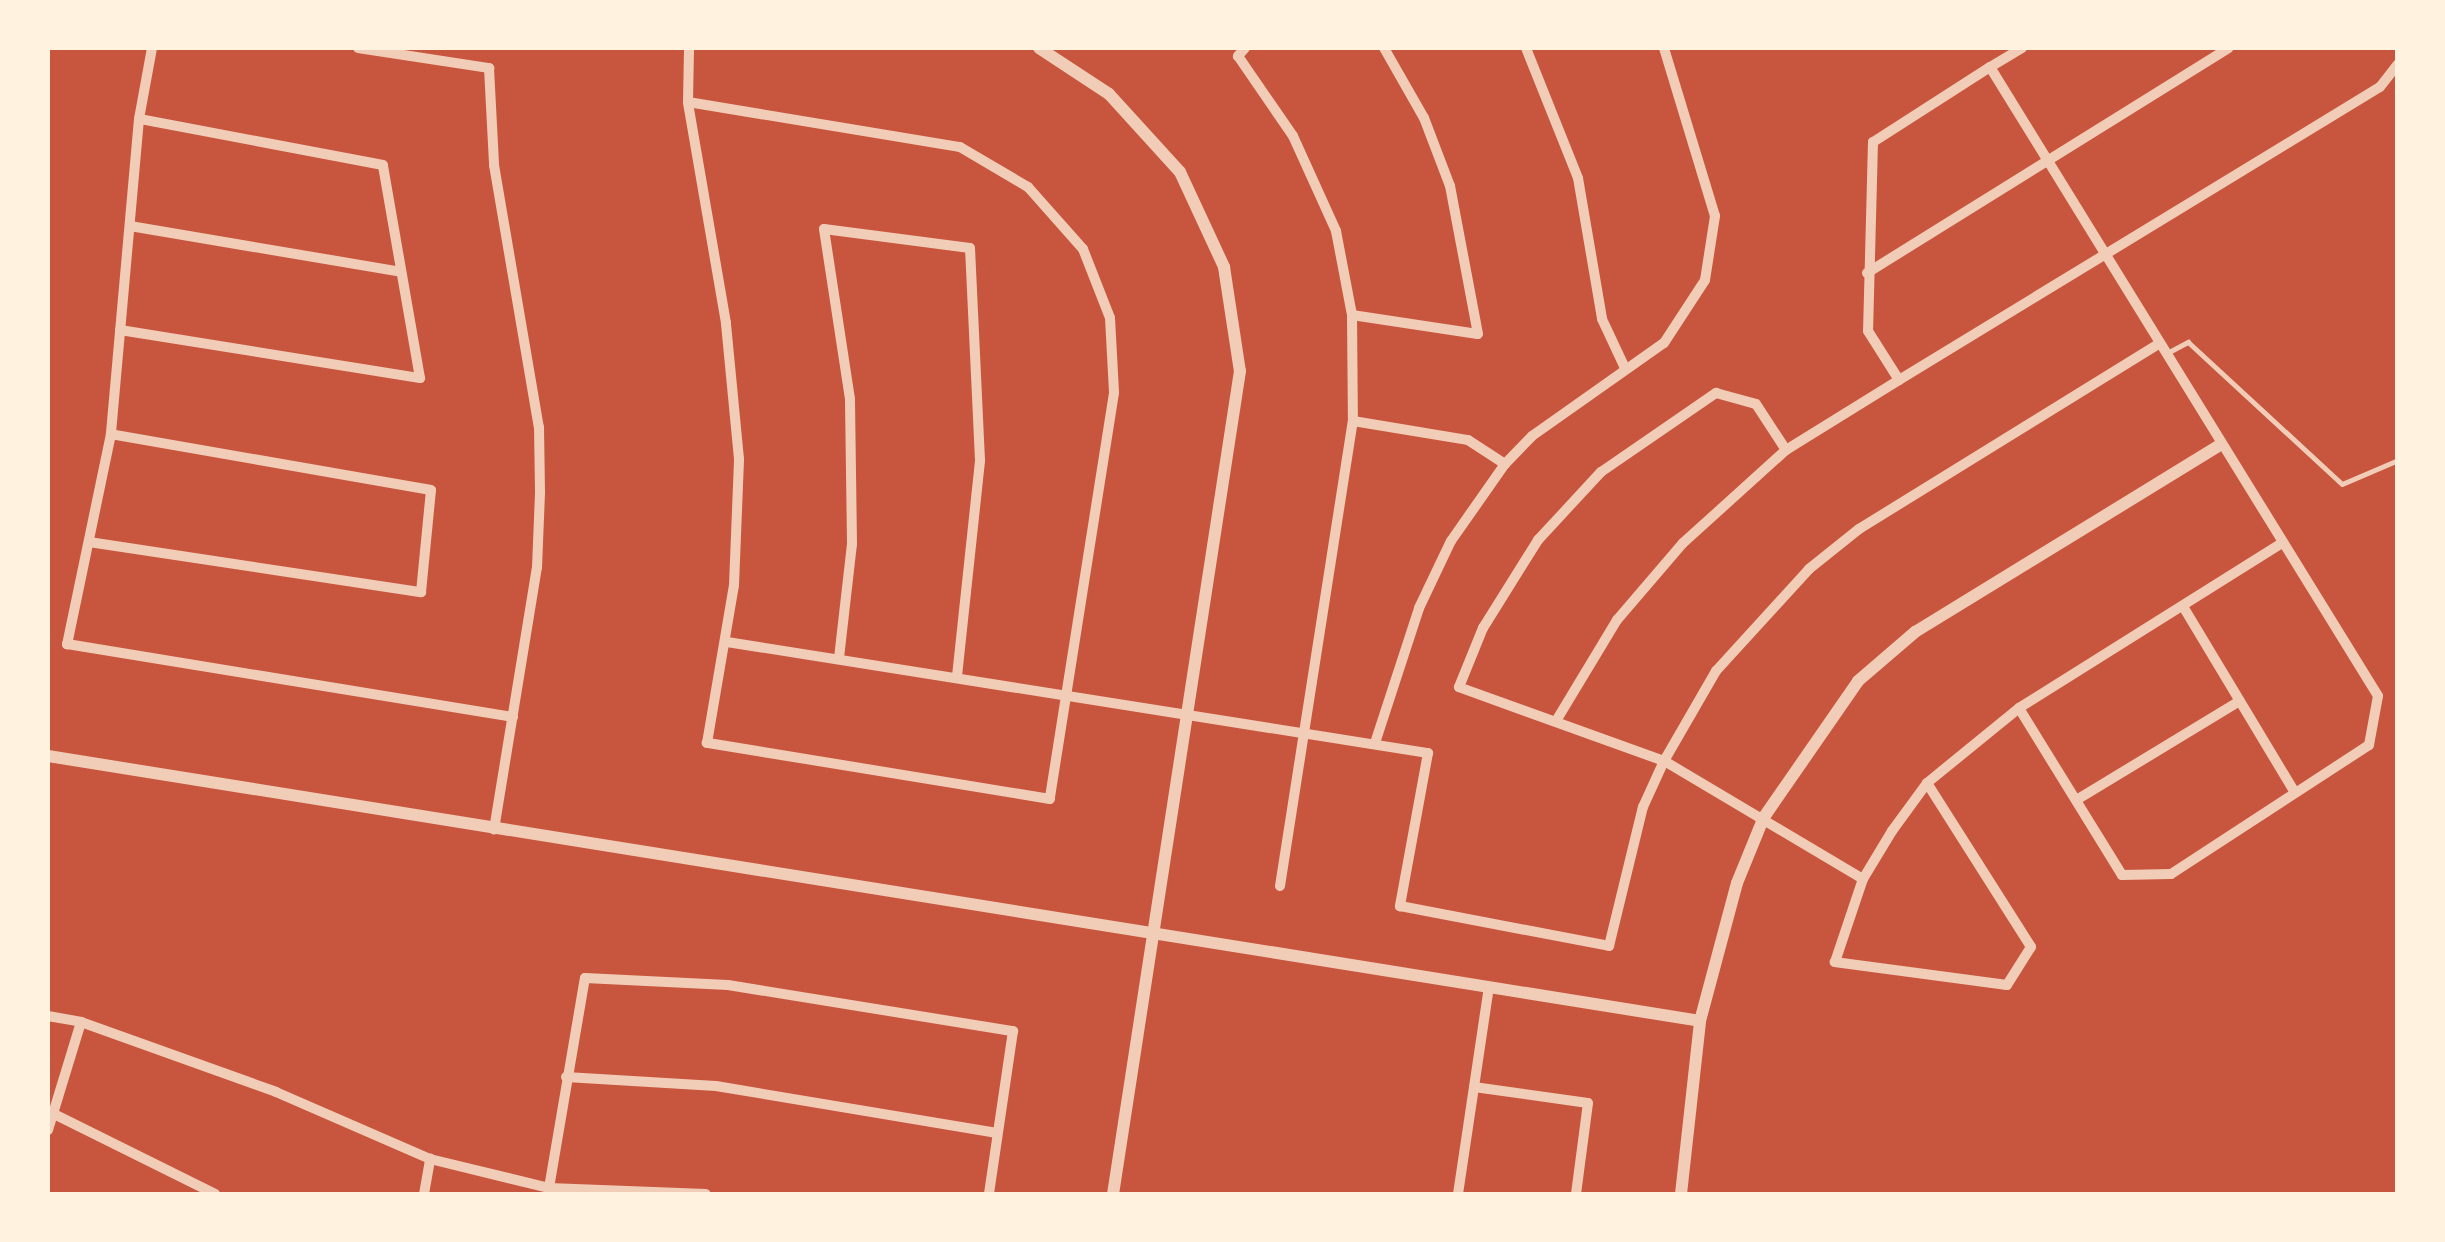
<!DOCTYPE html>
<style>
body{margin:0}
#map{position:relative;width:2445px;height:1242px;overflow:hidden;background:#c8553d;font-family:Rubik,sans-serif}
div>[style]{position:absolute}
.service>*{height:5px;margin:-2.5px;padding:0 2.5px;transform-origin:2.5px;border-radius:2.5px;background:#f1ccb7}
.minor>*{height:10px;margin:-5px;padding:0 5px;transform-origin:5px;border-radius:5px;background:#f1ccb7}
.tertiary>*{height:12px;margin:-6px;padding:0 6px;transform-origin:6px;border-radius:6px;background:#f1ccb7}
span{translate:-50% -50%;white-space:nowrap;text-align:center;line-height:1.15;-webkit-text-stroke:8px #fff3e0;paint-order:stroke}
.frame{position:absolute;inset:0;border:50px solid #fff3e0;pointer-events:none}
</style>
<div id="map">
<div class="service">
<div style="left:2167px;top:353px;width:24px;rotate:-28deg"></div>
<div style="left:2188px;top:342px;width:209px;rotate:42.7deg"></div>
<div style="left:2342px;top:484px;width:61px;rotate:-23.2deg"></div>
</div>
<div class="minor">
<div style="left:152px;top:48px;width:72px;rotate:100.4deg"></div>
<div style="left:139px;top:119px;width:316px;rotate:95.1deg"></div>
<div style="left:111px;top:434px;width:215px;rotate:101.8deg"></div>
<div style="left:67px;top:644px;width:452px;rotate:9.3deg"></div>
<div style="left:358px;top:48px;width:133px;rotate:8.7deg"></div>
<div style="left:489px;top:68px;width:97px;rotate:87deg"></div>
<div style="left:494px;top:165px;width:266px;rotate:80.3deg"></div>
<div style="left:539px;top:427px;width:66px;rotate:89.1deg"></div>
<div style="left:540px;top:493px;width:74px;rotate:92.3deg"></div>
<div style="left:537px;top:567px;width:266px;rotate:99.3deg"></div>
<div style="left:1245px;top:48px;width:11px;rotate:131deg"></div>
<div style="left:1238px;top:56px;width:97px;rotate:55.5deg"></div>
<div style="left:1293px;top:136px;width:104px;rotate:65.6deg"></div>
<div style="left:1336px;top:231px;width:86px;rotate:79.2deg"></div>
<div style="left:1352px;top:315px;width:106px;rotate:89.5deg"></div>
<div style="left:1526px;top:48px;width:140px;rotate:68.2deg"></div>
<div style="left:1578px;top:178px;width:143px;rotate:80.3deg"></div>
<div style="left:1602px;top:319px;width:54px;rotate:64.9deg"></div>
<div style="left:2022px;top:48px;width:37px;rotate:149deg"></div>
<div style="left:1990px;top:67px;width:739px;rotate:58.33deg"></div>
<div style="left:2378px;top:696px;width:50px;rotate:100.4deg"></div>
<div style="left:2369px;top:745px;width:236px;rotate:146.9deg"></div>
<div style="left:2171px;top:874px;width:49px;rotate:178.8deg"></div>
<div style="left:2122px;top:875px;width:196px;rotate:-121.7deg"></div>
<div style="left:2019px;top:708px;width:310px;rotate:-32.1deg"></div>
<div style="left:1990px;top:67px;width:139px;rotate:147.3deg"></div>
<div style="left:1873px;top:142px;width:189px;rotate:91.5deg"></div>
<div style="left:1868px;top:331px;width:58px;rotate:57.7deg"></div>
<div style="left:1899px;top:380px;width:563px;rotate:-31.35deg"></div>
<div style="left:2380px;top:87px;width:29px;rotate:-52deg"></div>
<div style="left:688px;top:102px;width:276px;rotate:9.4deg"></div>
<div style="left:960px;top:147px;width:79px;rotate:30.5deg"></div>
<div style="left:1028px;top:187px;width:83px;rotate:48.4deg"></div>
<div style="left:1083px;top:249px;width:74px;rotate:68.6deg"></div>
<div style="left:1110px;top:318px;width:75px;rotate:86.9deg"></div>
<div style="left:1114px;top:393px;width:411px;rotate:99deg"></div>
<div style="left:1050px;top:799px;width:348px;rotate:-170.7deg"></div>
<div style="left:707px;top:743px;width:160px;rotate:-80.3deg"></div>
<div style="left:734px;top:585px;width:126px;rotate:-87.7deg"></div>
<div style="left:739px;top:459px;width:137px;rotate:-95.5deg"></div>
<div style="left:726px;top:323px;width:224px;rotate:-99.8deg"></div>
<div style="left:688px;top:102px;width:54px;rotate:-88.9deg"></div>
<div style="left:130px;top:226px;width:275px;rotate:9.6deg"></div>
<div style="left:1867px;top:273px;width:426px;rotate:-31.9deg"></div>
<div style="left:1352px;top:315px;width:127px;rotate:8.6deg"></div>
<div style="left:1478px;top:334px;width:151px;rotate:-100.7deg"></div>
<div style="left:1450px;top:186px;width:73px;rotate:-110.9deg"></div>
<div style="left:1424px;top:118px;width:81px;rotate:-119.7deg"></div>
<div style="left:120px;top:330px;width:304px;rotate:9.1deg"></div>
<div style="left:420px;top:378px;width:216px;rotate:-99.9deg"></div>
<div style="left:383px;top:165px;width:248px;rotate:-169.3deg"></div>
<div style="left:89px;top:542px;width:336px;rotate:8.6deg"></div>
<div style="left:421px;top:592px;width:102px;rotate:-84.4deg"></div>
<div style="left:431px;top:490px;width:325px;rotate:-170.1deg"></div>
<div style="left:2184px;top:608px;width:214px;rotate:59deg"></div>
<div style="left:727px;top:642px;width:710px;rotate:9deg"></div>
<div style="left:1428px;top:753px;width:156px;rotate:100.4deg"></div>
<div style="left:1400px;top:906px;width:213px;rotate:10.8deg"></div>
<div style="left:1609px;top:946px;width:143px;rotate:-76.3deg"></div>
<div style="left:1643px;top:807px;width:51px;rotate:-65.5deg"></div>
<div style="left:1664px;top:761px;width:218px;rotate:-160.2deg"></div>
<div style="left:1459px;top:687px;width:64px;rotate:-67.9deg"></div>
<div style="left:1483px;top:628px;width:104px;rotate:-58deg"></div>
<div style="left:1538px;top:540px;width:93px;rotate:-47.2deg"></div>
<div style="left:1601px;top:472px;width:140px;rotate:-34.5deg"></div>
<div style="left:1716px;top:393px;width:41px;rotate:15.4deg"></div>
<div style="left:1756px;top:404px;width:55px;rotate:56.9deg"></div>
<div style="left:1786px;top:450px;width:133px;rotate:-31.8deg"></div>
<div style="left:839px;top:658px;width:115px;rotate:-83.5deg"></div>
<div style="left:852px;top:544px;width:145px;rotate:-90.8deg"></div>
<div style="left:850px;top:399px;width:172px;rotate:-98.7deg"></div>
<div style="left:824px;top:229px;width:147px;rotate:7.4deg"></div>
<div style="left:970px;top:248px;width:213px;rotate:87.3deg"></div>
<div style="left:980px;top:461px;width:217px;rotate:96.1deg"></div>
<div style="left:1556px;top:721px;width:118px;rotate:-58.9deg"></div>
<div style="left:1617px;top:620px;width:101px;rotate:-49.4deg"></div>
<div style="left:1683px;top:543px;width:139px;rotate:-42.1deg"></div>
<div style="left:1375px;top:743px;width:142px;rotate:-71.9deg"></div>
<div style="left:1419px;top:608px;width:74px;rotate:-64.5deg"></div>
<div style="left:1451px;top:541px;width:94px;rotate:-55deg"></div>
<div style="left:1505px;top:464px;width:39px;rotate:-46deg"></div>
<div style="left:1532px;top:436px;width:161px;rotate:-35.2deg"></div>
<div style="left:1664px;top:343px;width:75px;rotate:-56.9deg"></div>
<div style="left:1705px;top:280px;width:65px;rotate:-81.1deg"></div>
<div style="left:1715px;top:216px;width:176px;rotate:-106.9deg"></div>
<div style="left:1927px;top:783px;width:194px;rotate:57.6deg"></div>
<div style="left:2031px;top:947px;width:45px;rotate:122.3deg"></div>
<div style="left:2007px;top:985px;width:174px;rotate:-172.4deg"></div>
<div style="left:1835px;top:962px;width:88px;rotate:-71.4deg"></div>
<div style="left:1863px;top:879px;width:56px;rotate:-58.9deg"></div>
<div style="left:1892px;top:831px;width:59px;rotate:-53.9deg"></div>
<div style="left:1927px;top:783px;width:119px;rotate:-39.2deg"></div>
<div style="left:2078px;top:799px;width:189px;rotate:-31.2deg"></div>
<div style="left:1863px;top:879px;width:231px;rotate:-149.3deg"></div>
<div style="left:1664px;top:761px;width:104px;rotate:-60deg"></div>
<div style="left:1716px;top:671px;width:138px;rotate:-47.6deg"></div>
<div style="left:1809px;top:569px;width:64px;rotate:-38.7deg"></div>
<div style="left:1859px;top:529px;width:352px;rotate:-31.7deg"></div>
<div style="left:1280px;top:886px;width:471px;rotate:-81.1deg"></div>
<div style="left:1353px;top:421px;width:117px;rotate:9.4deg"></div>
<div style="left:1468px;top:440px;width:44px;rotate:33deg"></div>
<div style="left:48px;top:1016px;width:34px;rotate:10deg"></div>
<div style="left:81px;top:1022px;width:207px;rotate:19.7deg"></div>
<div style="left:276px;top:1092px;width:168px;rotate:23.5deg"></div>
<div style="left:430px;top:1159px;width:122px;rotate:13.7deg"></div>
<div style="left:549px;top:1188px;width:157px;rotate:2.2deg"></div>
<div style="left:566px;top:1077px;width:150px;rotate:3.4deg"></div>
<div style="left:716px;top:1086px;width:285px;rotate:9.5deg"></div>
<div style="left:1474px;top:1087px;width:115px;rotate:8deg"></div>
<div style="left:1588px;top:1103px;width:92px;rotate:97.5deg"></div>
<div style="left:54px;top:1114px;width:180px;rotate:26.4deg"></div>
<div style="left:48px;top:1130px;width:113px;rotate:-73deg"></div>
<div style="left:549px;top:1188px;width:213px;rotate:-80.3deg"></div>
<div style="left:585px;top:978px;width:143px;rotate:2.8deg"></div>
<div style="left:728px;top:985px;width:289px;rotate:9.2deg"></div>
<div style="left:1013px;top:1031px;width:165px;rotate:98.4deg"></div>
<div style="left:424px;top:1194px;width:36px;rotate:-80deg"></div>
<div style="left:1458px;top:1194px;width:209px;rotate:-81.5deg"></div>
</div>
<div class="tertiary">
<div style="left:1039px;top:48px;width:84px;rotate:33.3deg"></div>
<div style="left:1109px;top:94px;width:105px;rotate:47.7deg"></div>
<div style="left:1180px;top:172px;width:105px;rotate:65.1deg"></div>
<div style="left:1224px;top:267px;width:105px;rotate:81.3deg"></div>
<div style="left:1240px;top:371px;width:833px;rotate:98.77deg"></div>
<div style="left:48px;top:756px;width:1673px;rotate:9.11deg"></div>
<div style="left:1700px;top:1021px;width:143px;rotate:-75deg"></div>
<div style="left:1737px;top:883px;width:71px;rotate:-67.8deg"></div>
<div style="left:1764px;top:817px;width:165px;rotate:-55.3deg"></div>
<div style="left:1858px;top:681px;width:75px;rotate:-40.7deg"></div>
<div style="left:1915px;top:632px;width:356px;rotate:-31.5deg"></div>
<div style="left:1681px;top:1194px;width:174px;rotate:-83.7deg"></div>
</div>
<div class="frame"></div>
</div>
